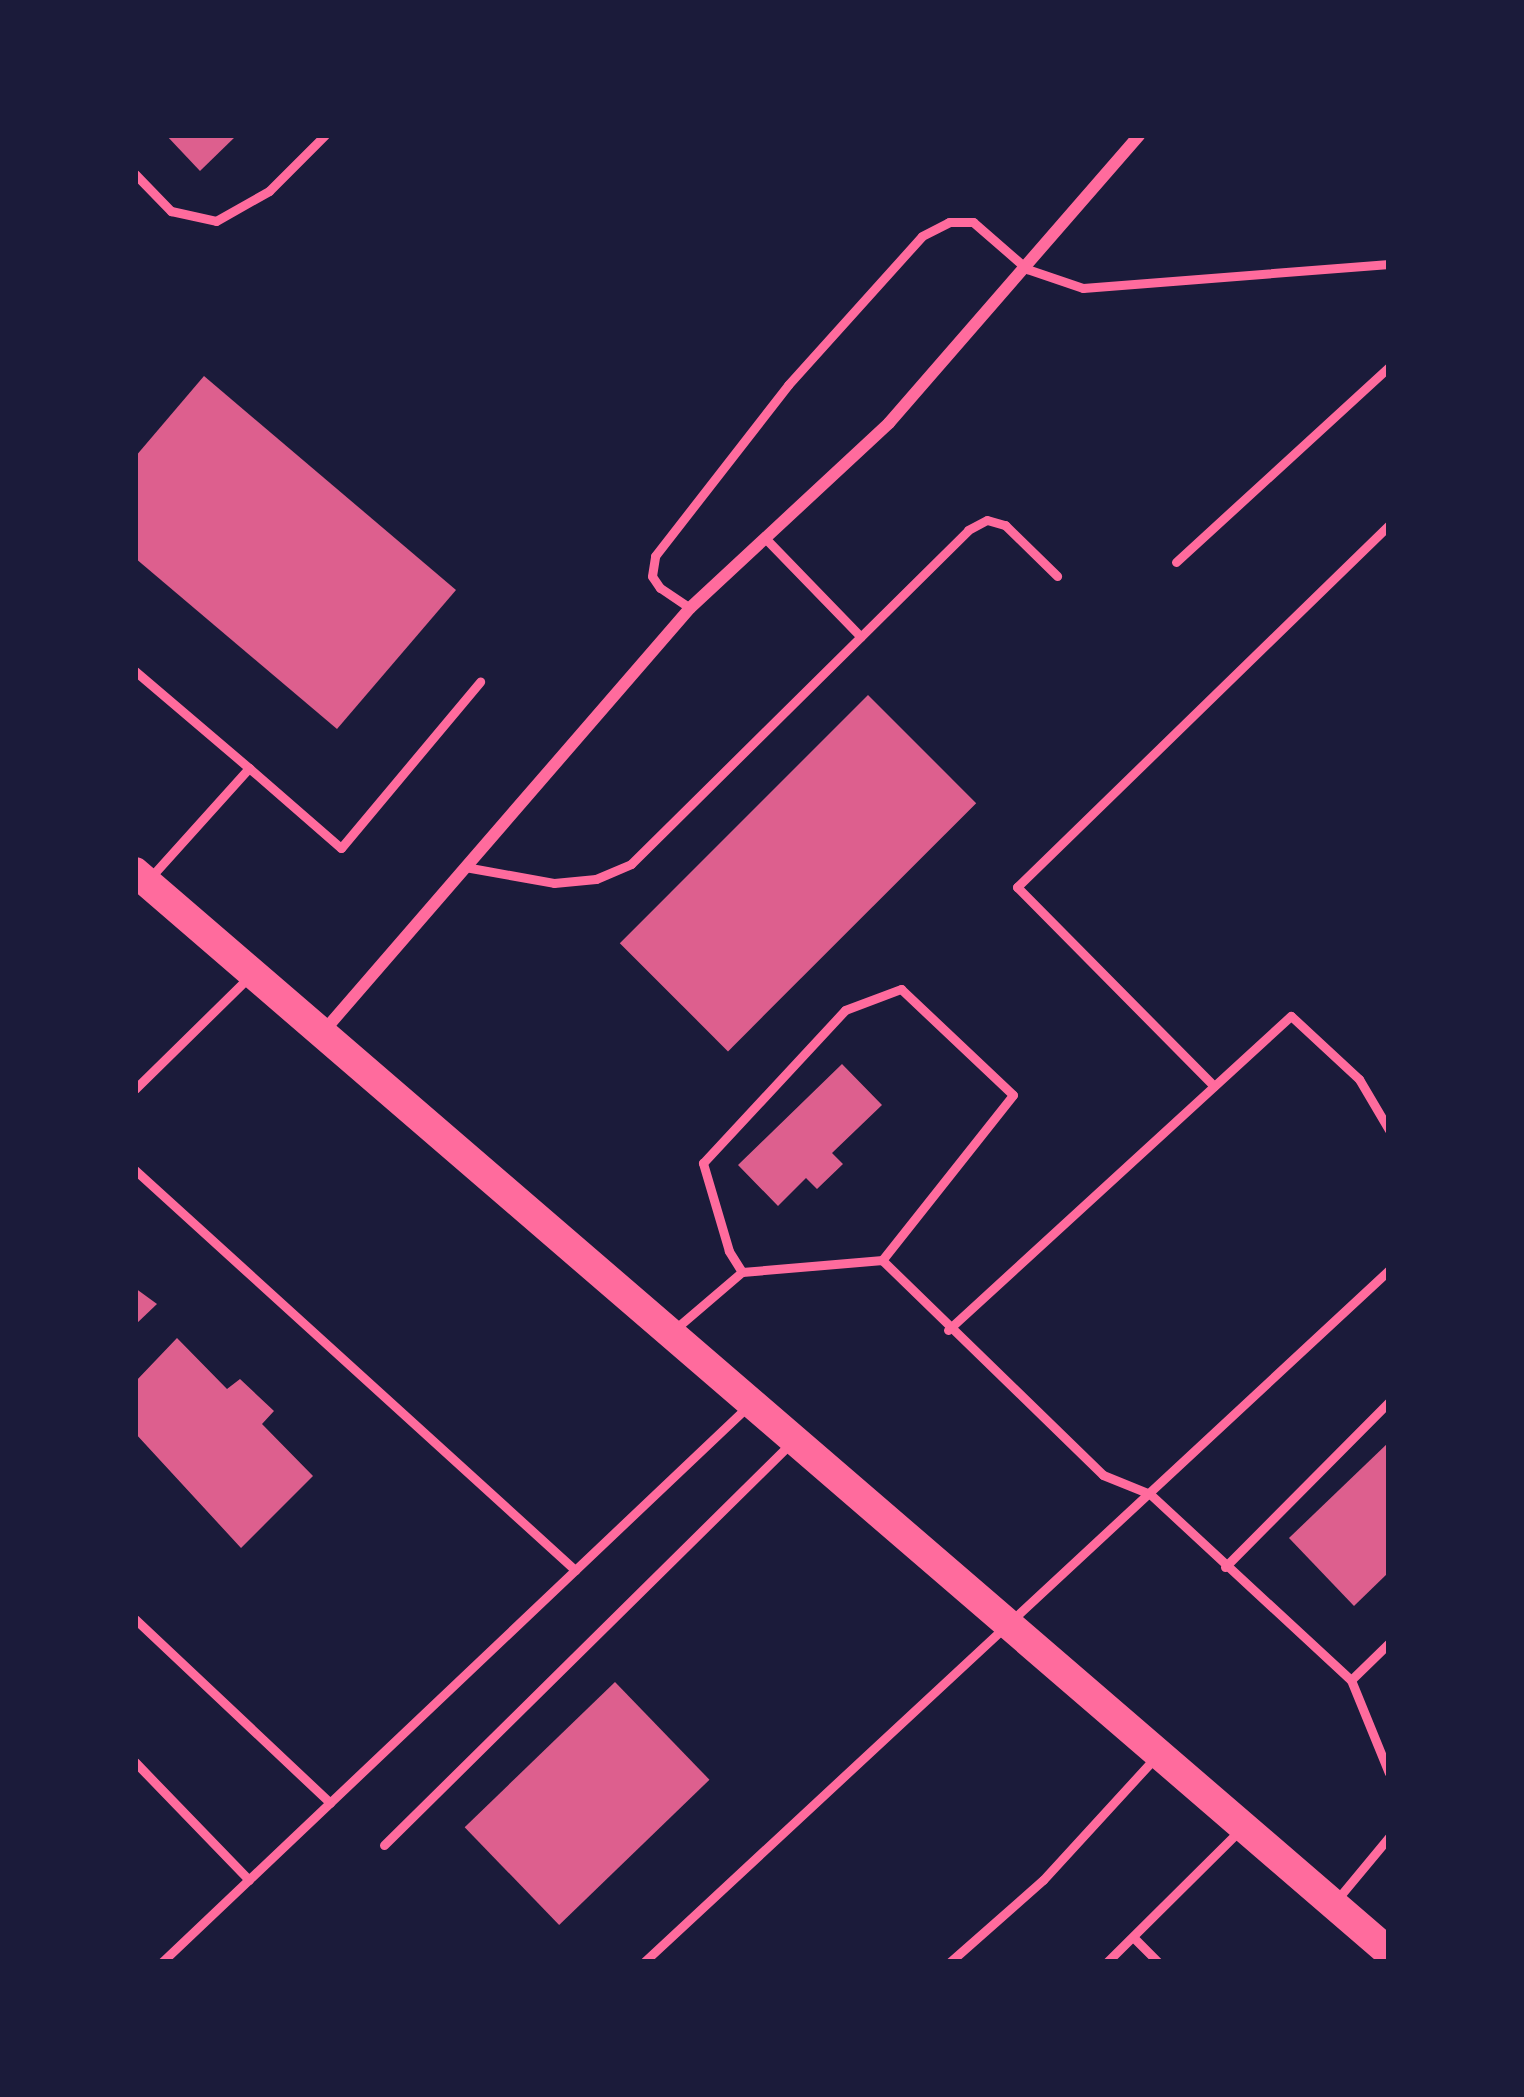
<!DOCTYPE html>
<style>
body{margin:0}
#map{position:relative;width:1524px;height:2097px;overflow:hidden;background:#1b1b3a;font-family:Bitter,serif}
div>[style]{position:absolute}
.building>*{inset:0;background:#dd5f8e;transform-origin:0 0}
.service>*{height:9px;margin:-4.5px;padding:0 4.5px;transform-origin:4.5px;border-radius:4.5px;background:#ff6b9d}
.minor>*{height:12px;margin:-6px;padding:0 6px;transform-origin:6px;border-radius:6px;background:#ff6b9d}
.primary>*{height:30px;margin:-15px;padding:0 15px;transform-origin:15px;border-radius:15px;background:#ff6b9d}
span{translate:-50% -50%;white-space:nowrap;text-align:center;line-height:1.15;-webkit-text-stroke:10px #1b1b3a;paint-order:stroke}
.frame{position:absolute;inset:0;border:138px solid #1b1b3a;pointer-events:none}
</style>
<div id="map">
<div class="building">
<div style="clip-path:polygon(166px 135px,237px 135px,200px 171px)"></div>
<div style="clip-path:polygon(204px 376px,456px 590px,337px 729px,135px 558px,135px 457px)"></div>
<div style="left:868px;top:695px;width:153px;height:351px;rotate:45deg"></div>
<div style="clip-path:polygon(842px 1064px,882px 1105px,832px 1153px,843px 1164px,817px 1189px,806px 1178px,778px 1206px,738px 1165px)"></div>
<div style="clip-path:polygon(135px 1288px,157px 1304px,135px 1325px)"></div>
<div style="clip-path:polygon(177px 1338px,227px 1389px,240px 1379px,274px 1411px,262px 1424px,313px 1476px,241px 1548px,135px 1433px,135px 1382px)"></div>
<div style="clip-path:polygon(1389px 1442px,1389px 1572px,1354px 1606px,1289px 1538px)"></div>
<div style="left:615px;top:1682px;width:136px;height:209px;rotate:46deg"></div>
</div>
<div class="service">
<div style="left:135px;top:174px;width:52px;rotate:45.8deg"></div>
<div style="left:171px;top:211px;width:46px;rotate:12.5deg"></div>
<div style="left:216px;top:221px;width:61px;rotate:-29.5deg"></div>
<div style="left:269px;top:191px;width:79px;rotate:-45deg"></div>
<div style="left:766px;top:539px;width:136px;rotate:45.9deg"></div>
<div style="left:1176px;top:562px;width:289px;rotate:-42.5deg"></div>
<div style="left:690px;top:608px;width:36px;rotate:-146deg"></div>
<div style="left:660px;top:588px;width:14px;rotate:-124deg"></div>
<div style="left:652px;top:576px;width:20px;rotate:-81deg"></div>
<div style="left:655px;top:556px;width:217px;rotate:-52.1deg"></div>
<div style="left:788px;top:385px;width:200px;rotate:-48deg"></div>
<div style="left:922px;top:236px;width:30px;rotate:-27deg"></div>
<div style="left:949px;top:222px;width:24px"></div>
<div style="left:973px;top:222px;width:72px;rotate:41deg"></div>
<div style="left:1027px;top:269px;width:59px;rotate:18.7deg"></div>
<div style="left:1083px;top:288px;width:307px;rotate:-4.5deg"></div>
<div style="left:135px;top:671px;width:150px;rotate:40.4deg"></div>
<div style="left:249px;top:768px;width:148px;rotate:132deg"></div>
<div style="left:249px;top:768px;width:122px;rotate:41deg"></div>
<div style="left:341px;top:848px;width:217px;rotate:-50.1deg"></div>
<div style="left:465px;top:867px;width:90px;rotate:10.2deg"></div>
<div style="left:554px;top:883px;width:42px;rotate:-5.4deg"></div>
<div style="left:596px;top:879px;width:38px;rotate:-23deg"></div>
<div style="left:631px;top:864px;width:474px;rotate:-44.7deg"></div>
<div style="left:968px;top:530px;width:21px;rotate:-28deg"></div>
<div style="left:987px;top:520px;width:19px;rotate:16deg"></div>
<div style="left:1005px;top:525px;width:73px;rotate:44.4deg"></div>
<div style="left:1214px;top:1086px;width:280px;rotate:-134.7deg"></div>
<div style="left:1017px;top:887px;width:519px;rotate:-44.22deg"></div>
<div style="left:135px;top:1089px;width:163px;rotate:-44.5deg"></div>
<div style="left:135px;top:1170px;width:595px;rotate:42.27deg"></div>
<div style="left:742px;top:1272px;width:25px;rotate:-122deg"></div>
<div style="left:729px;top:1251px;width:92px;rotate:-106.5deg"></div>
<div style="left:703px;top:1163px;width:209px;rotate:-47.1deg"></div>
<div style="left:845px;top:1010px;width:60px;rotate:-20.6deg"></div>
<div style="left:901px;top:989px;width:154px;rotate:43.4deg"></div>
<div style="left:1013px;top:1095px;width:211px;rotate:128.4deg"></div>
<div style="left:674px;top:1330px;width:89px;rotate:-40.5deg"></div>
<div style="left:742px;top:1272px;width:141px;rotate:-4.9deg"></div>
<div style="left:882px;top:1260px;width:308px;rotate:44.2deg"></div>
<div style="left:1103px;top:1475px;width:51px;rotate:22deg"></div>
<div style="left:1150px;top:1494px;width:274px;rotate:42.8deg"></div>
<div style="left:1351px;top:1680px;width:100px;rotate:67.8deg"></div>
<div style="left:948px;top:1330px;width:465px;rotate:-42.5deg"></div>
<div style="left:1291px;top:1016px;width:93px;rotate:42.8deg"></div>
<div style="left:1359px;top:1079px;width:59px;rotate:59.5deg"></div>
<div style="left:1225px;top:1567px;width:233px;rotate:-45.2deg"></div>
<div style="left:135px;top:1619px;width:268px;rotate:43.3deg"></div>
<div style="left:1351px;top:1680px;width:53px;rotate:-44.2deg"></div>
<div style="left:135px;top:1762px;width:164px;rotate:46deg"></div>
<div style="left:384px;top:1845px;width:571px;rotate:-44.65deg"></div>
<div style="left:1335px;top:1902px;width:85px;rotate:-50.3deg"></div>
<div style="left:1135px;top:1939px;width:33px;rotate:45deg"></div>
<div style="left:162px;top:1962px;width:805px;rotate:-43.49deg"></div>
<div style="left:644px;top:1962px;width:1017px;rotate:-42.89deg"></div>
<div style="left:950px;top:1962px;width:124px;rotate:-41.4deg"></div>
<div style="left:1043px;top:1880px;width:164px;rotate:-47.5deg"></div>
<div style="left:1107px;top:1962px;width:186px;rotate:-44.8deg"></div>
</div>
<div class="minor">
<div style="left:323px;top:1032px;width:561px;rotate:-49.12deg"></div>
<div style="left:690px;top:608px;width:272px;rotate:-42.9deg"></div>
<div style="left:889px;top:423px;width:381px;rotate:-49deg"></div>
</div>
<div class="primary">
<div style="left:135px;top:872px;width:1655px;rotate:40.74deg"></div>
</div>
<div class="frame"></div>
</div>
